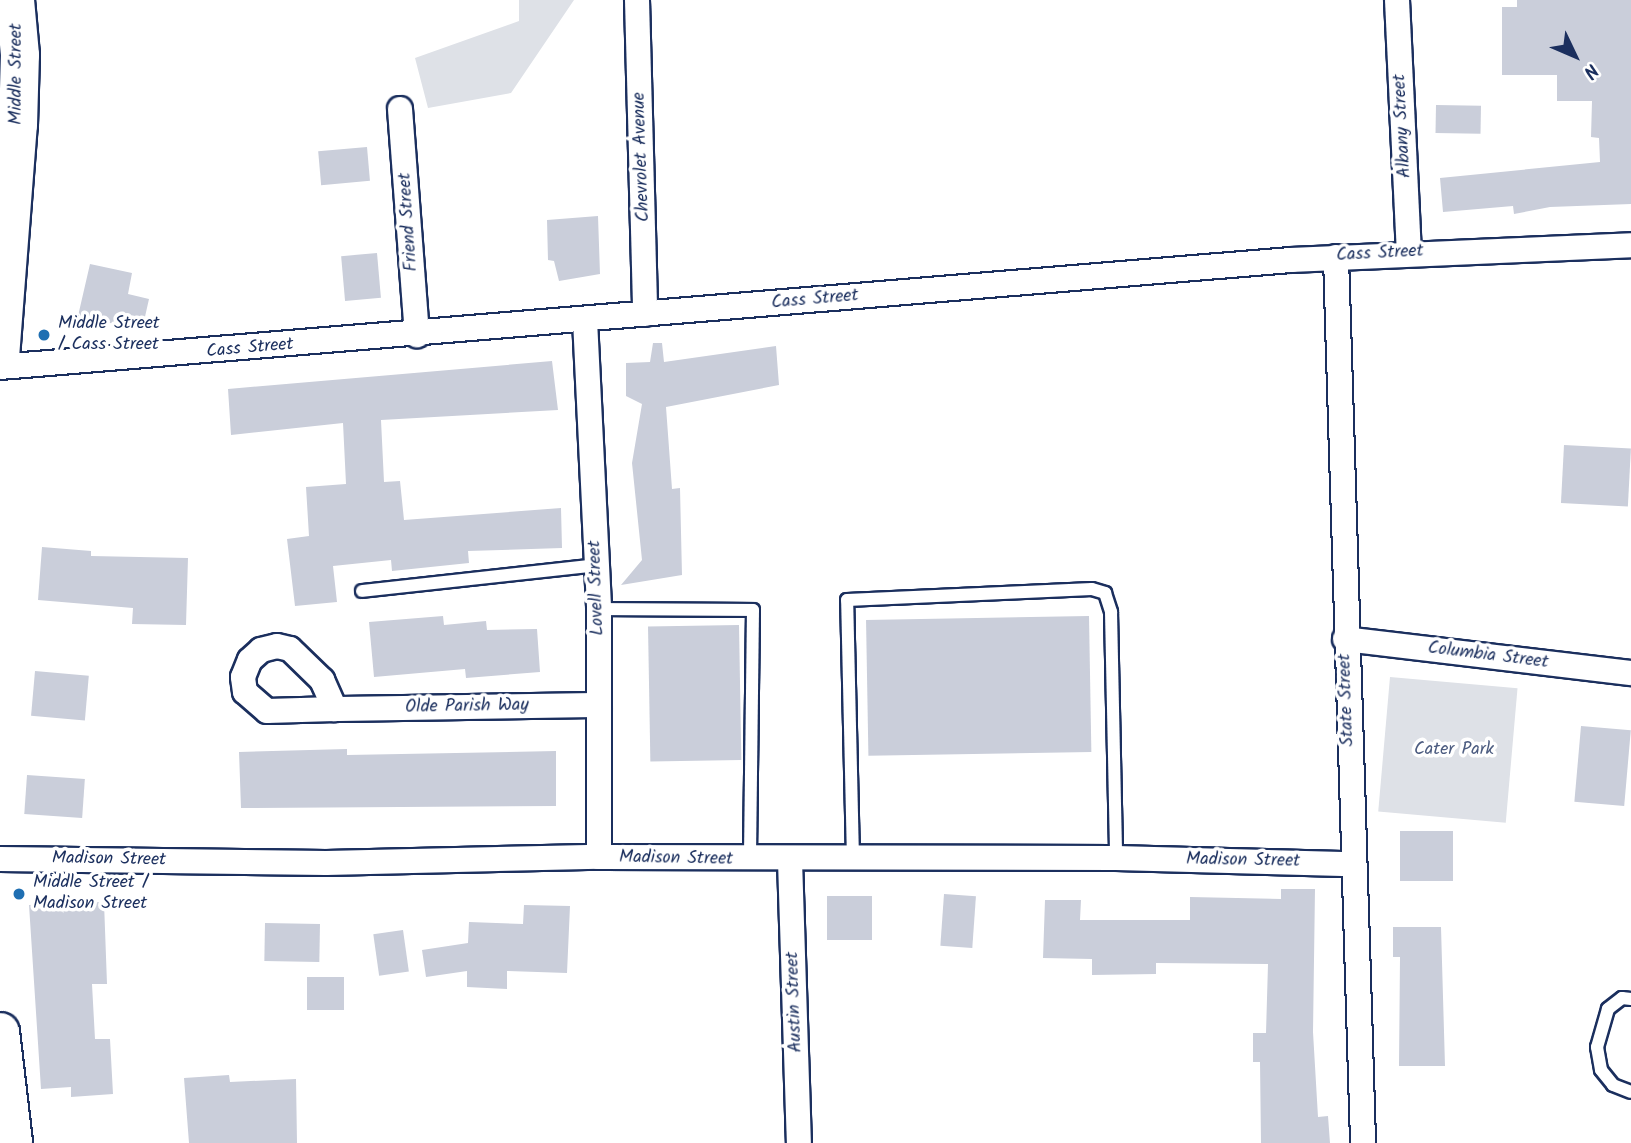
<!DOCTYPE html>
<style>
body{margin:0}
#map{position:relative;width:1631px;height:1143px;overflow:hidden;background:#fff;font-family:Kalam,sans-serif}
div>[style]{position:absolute}
.green>*{inset:0;background:#dee1e7;transform-origin:0 0}
.building>*{inset:0;background:#caceda;transform-origin:0 0}
.roads{filter:drop-shadow(2px 0 #1b2f5e) drop-shadow(-2px 0 #1b2f5e) drop-shadow(0 2px #1b2f5e) drop-shadow(0 -2px #1b2f5e)}
.service>*{height:12px;margin:-6px;padding:0 6px;transform-origin:6px;border-radius:6px;background:#fff}
.minor>*{height:24px;margin:-12px;padding:0 12px;transform-origin:12px;border-radius:12px;background:#fff}
.primary>*{height:38px;margin:-19px;padding:0 19px;transform-origin:19px;border-radius:19px;background:#fff}
.dots>*{width:19px;height:19px;translate:-50% -50%;box-sizing:border-box;border:4px solid #fff;border-radius:50%}
span{translate:-50% -50%;white-space:nowrap;text-align:center;line-height:1.15;-webkit-text-stroke:7px #fff;paint-order:stroke}
.street-label{font-size:18px;color:#1b2f5e}
.poi-label{font-size:18px;color:#1b2f5e}
.left{translate:0 -50%;text-align:left}
.park-label{font-size:18px;color:#4c5c80}
.north{position:absolute;left:1540px;top:21px;width:70px;height:70px;-webkit-text-stroke:5px #fff;paint-order:stroke;rotate:134deg;font-size:19px;font-weight:700;line-height:28px;text-align:center;color:#1b2f5e}
.north::after{content:'';display:block;margin:auto;width:24px;height:32px;background:#1b2f5e;clip-path:polygon(50% 0,100% 100%,50% 72%,0 100%)}
</style>
<div id="map">
<div class="green">
<div style="clip-path:polygon(519px 0,574px 0,511px 93px,428px 108px,415px 58px,519px 21px)"></div>
<div style="left:1390px;top:677px;width:128px;height:135px;rotate:5deg"></div>
</div>
<div class="building">
<div style="clip-path:polygon(1517px 0,1631px 0,1631px 204px,1550px 207px,1514px 214px,1513px 206px,1443px 212px,1440px 178px,1600px 162px,1599px 138px,1591px 137px,1592px 101px,1557px 101px,1557px 75px,1502px 75px,1502px 7px,1517px 7px)"></div>
<div style="left:1436px;top:105px;width:45px;height:28px;rotate:1deg"></div>
<div style="left:367px;top:147px;width:34px;height:49px;rotate:85deg"></div>
<div style="clip-path:polygon(598px 216px,600px 274px,559px 281px,554px 261px,548px 260px,547px 220px)"></div>
<div style="left:377px;top:253px;width:45px;height:36px;rotate:85deg"></div>
<div style="clip-path:polygon(90px 264px,132px 273px,128px 294px,149px 299px,142px 330px,78px 316px)"></div>
<div style="clip-path:polygon(653px 343px,662px 343px,664px 362px,776px 346px,779px 385px,666px 407px,672px 489px,680px 488px,682px 575px,621px 585px,642px 560px,632px 463px,642px 404px,626px 396px,626px 363px,650px 362px)"></div>
<div style="clip-path:polygon(552px 361px,558px 410px,381px 420px,384px 482px,400px 481px,404px 520px,561px 508px,562px 548px,468px 551px,469px 563px,392px 571px,391px 560px,333px 566px,337px 602px,295px 606px,287px 539px,309px 536px,306px 487px,346px 484px,343px 423px,231px 435px,228px 389px)"></div>
<div style="left:1564px;top:445px;width:67px;height:58px;rotate:3deg"></div>
<div style="clip-path:polygon(42px 547px,91px 551px,91px 556px,188px 558px,186px 625px,132px 624px,133px 608px,38px 600px)"></div>
<div style="clip-path:polygon(443px 616px,444px 625px,486px 621px,487px 630px,537px 629px,540px 672px,466px 678px,465px 669px,374px 677px,369px 622px)"></div>
<div style="left:1089px;top:616px;width:136px;height:223px;rotate:89deg"></div>
<div style="left:739px;top:625px;width:135px;height:91px;rotate:89deg"></div>
<div style="left:35px;top:671px;width:54px;height:45px;rotate:5deg"></div>
<div style="left:1581px;top:726px;width:50px;height:76px;rotate:5deg"></div>
<div style="clip-path:polygon(347px 749px,347px 755px,556px 751px,556px 806px,241px 808px,239px 752px)"></div>
<div style="left:27px;top:775px;width:58px;height:39px;rotate:4deg"></div>
<div style="left:1453px;top:831px;width:50px;height:53px;rotate:90deg"></div>
<div style="clip-path:polygon(1281px 889px,1315px 889px,1313px 1032px,1318px 1117px,1328px 1116px,1330px 1143px,1261px 1143px,1260px 1062px,1253px 1062px,1253px 1033px,1266px 1033px,1268px 964px,1156px 963px,1156px 974px,1092px 975px,1092px 959px,1043px 958px,1045px 900px,1081px 900px,1080px 920px,1190px 920px,1190px 897px,1281px 899px)"></div>
<div style="left:944px;top:894px;width:32px;height:52px;rotate:4deg"></div>
<div style="left:827px;top:896px;width:45px;height:44px"></div>
<div style="clip-path:polygon(104px 902px,107px 984px,92px 984px,95px 1039px,110px 1039px,113px 1094px,71px 1097px,71px 1087px,41px 1089px,29px 905px)"></div>
<div style="clip-path:polygon(524px 905px,570px 906px,567px 973px,507px 971px,507px 989px,467px 987px,467px 971px,426px 977px,422px 950px,468px 943px,469px 922px,523px 924px)"></div>
<div style="left:265px;top:923px;width:55px;height:38px;rotate:1deg"></div>
<div style="clip-path:polygon(1393px 927px,1441px 927px,1445px 1066px,1399px 1066px,1400px 957px,1393px 957px)"></div>
<div style="left:403px;top:930px;width:42px;height:30px;rotate:82deg"></div>
<div style="left:307px;top:977px;width:37px;height:33px"></div>
<div style="clip-path:polygon(229px 1075px,230px 1082px,296px 1079px,297px 1143px,189px 1143px,184px 1078px)"></div>
</div>
<div class="roads">
<div class="service">
<div style="left:362px;top:591px;width:236px;rotate:-6.3deg"></div>
<div style="left:599px;top:609px;width:154px;rotate:0.4deg"></div>
<div style="left:753px;top:610px;width:250px;rotate:90.7deg"></div>
<div style="left:853px;top:859px;width:259px;rotate:-91.3deg"></div>
<div style="left:847px;top:600px;width:245px;rotate:-2.6deg"></div>
<div style="left:1092px;top:589px;width:14px;rotate:17deg"></div>
<div style="left:1105px;top:593px;width:20px;rotate:72deg"></div>
<div style="left:1111px;top:612px;width:246px;rotate:88.8deg"></div>
<div style="left:1631px;top:999px;width:9px;rotate:-174deg"></div>
<div style="left:1622px;top:998px;width:18px;rotate:142deg"></div>
<div style="left:1608px;top:1009px;width:40px;rotate:106deg"></div>
<div style="left:1597px;top:1047px;width:23px;rotate:80deg"></div>
<div style="left:1601px;top:1070px;width:19px;rotate:51deg"></div>
<div style="left:1613px;top:1085px;width:19px;rotate:21deg"></div>
</div>
<div class="minor">
<div style="left:637px;top:0;width:314px;rotate:88.5deg"></div>
<div style="left:1397px;top:0;width:253px;rotate:87.3deg"></div>
<div style="left:400px;top:109px;width:227px;rotate:85.7deg"></div>
<div style="left:1336px;top:257px;width:886px;rotate:88.25deg"></div>
<div style="left:585px;top:320px;width:289px;rotate:87.2deg"></div>
<div style="left:599px;top:609px;width:248px;rotate:90deg"></div>
<div style="left:0;top:367px;width:1295px;rotate:-4.74deg"></div>
<div style="left:1291px;top:260px;width:340px;rotate:-2.5deg"></div>
<div style="left:1345px;top:639px;width:288px;rotate:6.8deg"></div>
<div style="left:335px;top:709px;width:68px;rotate:178.3deg"></div>
<div style="left:267px;top:711px;width:29px;rotate:-139deg"></div>
<div style="left:245px;top:692px;width:15px;rotate:-98deg"></div>
<div style="left:243px;top:677px;width:18px;rotate:-68deg"></div>
<div style="left:250px;top:660px;width:15px;rotate:-42deg"></div>
<div style="left:261px;top:650px;width:16px;rotate:-14deg"></div>
<div style="left:277px;top:646px;width:13px;rotate:13deg"></div>
<div style="left:290px;top:649px;width:45px;rotate:44.1deg"></div>
<div style="left:322px;top:680px;width:32px;rotate:66deg"></div>
<div style="left:335px;top:709px;width:264px;rotate:-0.9deg"></div>
<div style="left:0;top:859px;width:326px;rotate:0.7deg"></div>
<div style="left:326px;top:863px;width:273px;rotate:-1.3deg"></div>
<div style="left:599px;top:857px;width:517px;rotate:0.11deg"></div>
<div style="left:1116px;top:858px;width:236px;rotate:1.5deg"></div>
<div style="left:790px;top:860px;width:283px;rotate:88.2deg"></div>
</div>
<div class="primary">
<div style="left:0;top:357px;width:233px;rotate:-85.6deg"></div>
<div style="left:18px;top:125px;width:70px;rotate:-88.4deg"></div>
<div style="left:20px;top:55px;width:55px;rotate:-95.2deg"></div>
<div style="left:0;top:1032px;width:112px;rotate:83.3deg"></div>
</div>
</div>
<div class="dots">
<div style="left:44px;top:335px;background:#1f6fb2"></div>
<div style="left:19px;top:894px;background:#1f6fb2"></div>
</div>
<div class="street-label">
<span style="left:17px;top:74px;rotate:-90deg">Middle Street</span>
<span style="left:1403px;top:126px;rotate:-93deg">Albany Street</span>
<span style="left:642px;top:157px;rotate:-92deg">Chevrolet Avenue</span>
<span style="left:409px;top:222px;rotate:-94deg">Friend Street</span>
<span style="left:1380px;top:254px;rotate:-3deg">Cass Street</span>
<span style="left:815px;top:300px;rotate:-5deg">Cass Street</span>
<span style="left:250px;top:349px;rotate:-5deg">Cass Street</span>
<span style="left:597px;top:588px;rotate:-92deg">Lovell Street</span>
<span style="left:1488px;top:656px;rotate:7deg">Columbia Street</span>
<span style="left:1347px;top:700px;rotate:-92deg">State Street</span>
<span style="left:467px;top:707px;rotate:-1deg">Olde Parish Way</span>
<span style="left:676px;top:859px;rotate:1deg">Madison Street</span>
<span style="left:109px;top:860px;rotate:1deg">Madison Street</span>
<span style="left:1243px;top:861px;rotate:1deg">Madison Street</span>
<span style="left:795px;top:1002px;rotate:-92deg">Austin Street</span>
</div>
<div class="poi-label">
<span class="left" style="left:58px;top:335px">Middle Street<br>/ Cass Street</span>
<span class="left" style="left:33px;top:894px">Middle Street /<br>Madison Street</span>
</div>
<div class="park-label">
<span style="left:1454px;top:750px">Cater Park</span>
</div>
<div class="north">N</div>
</div>
